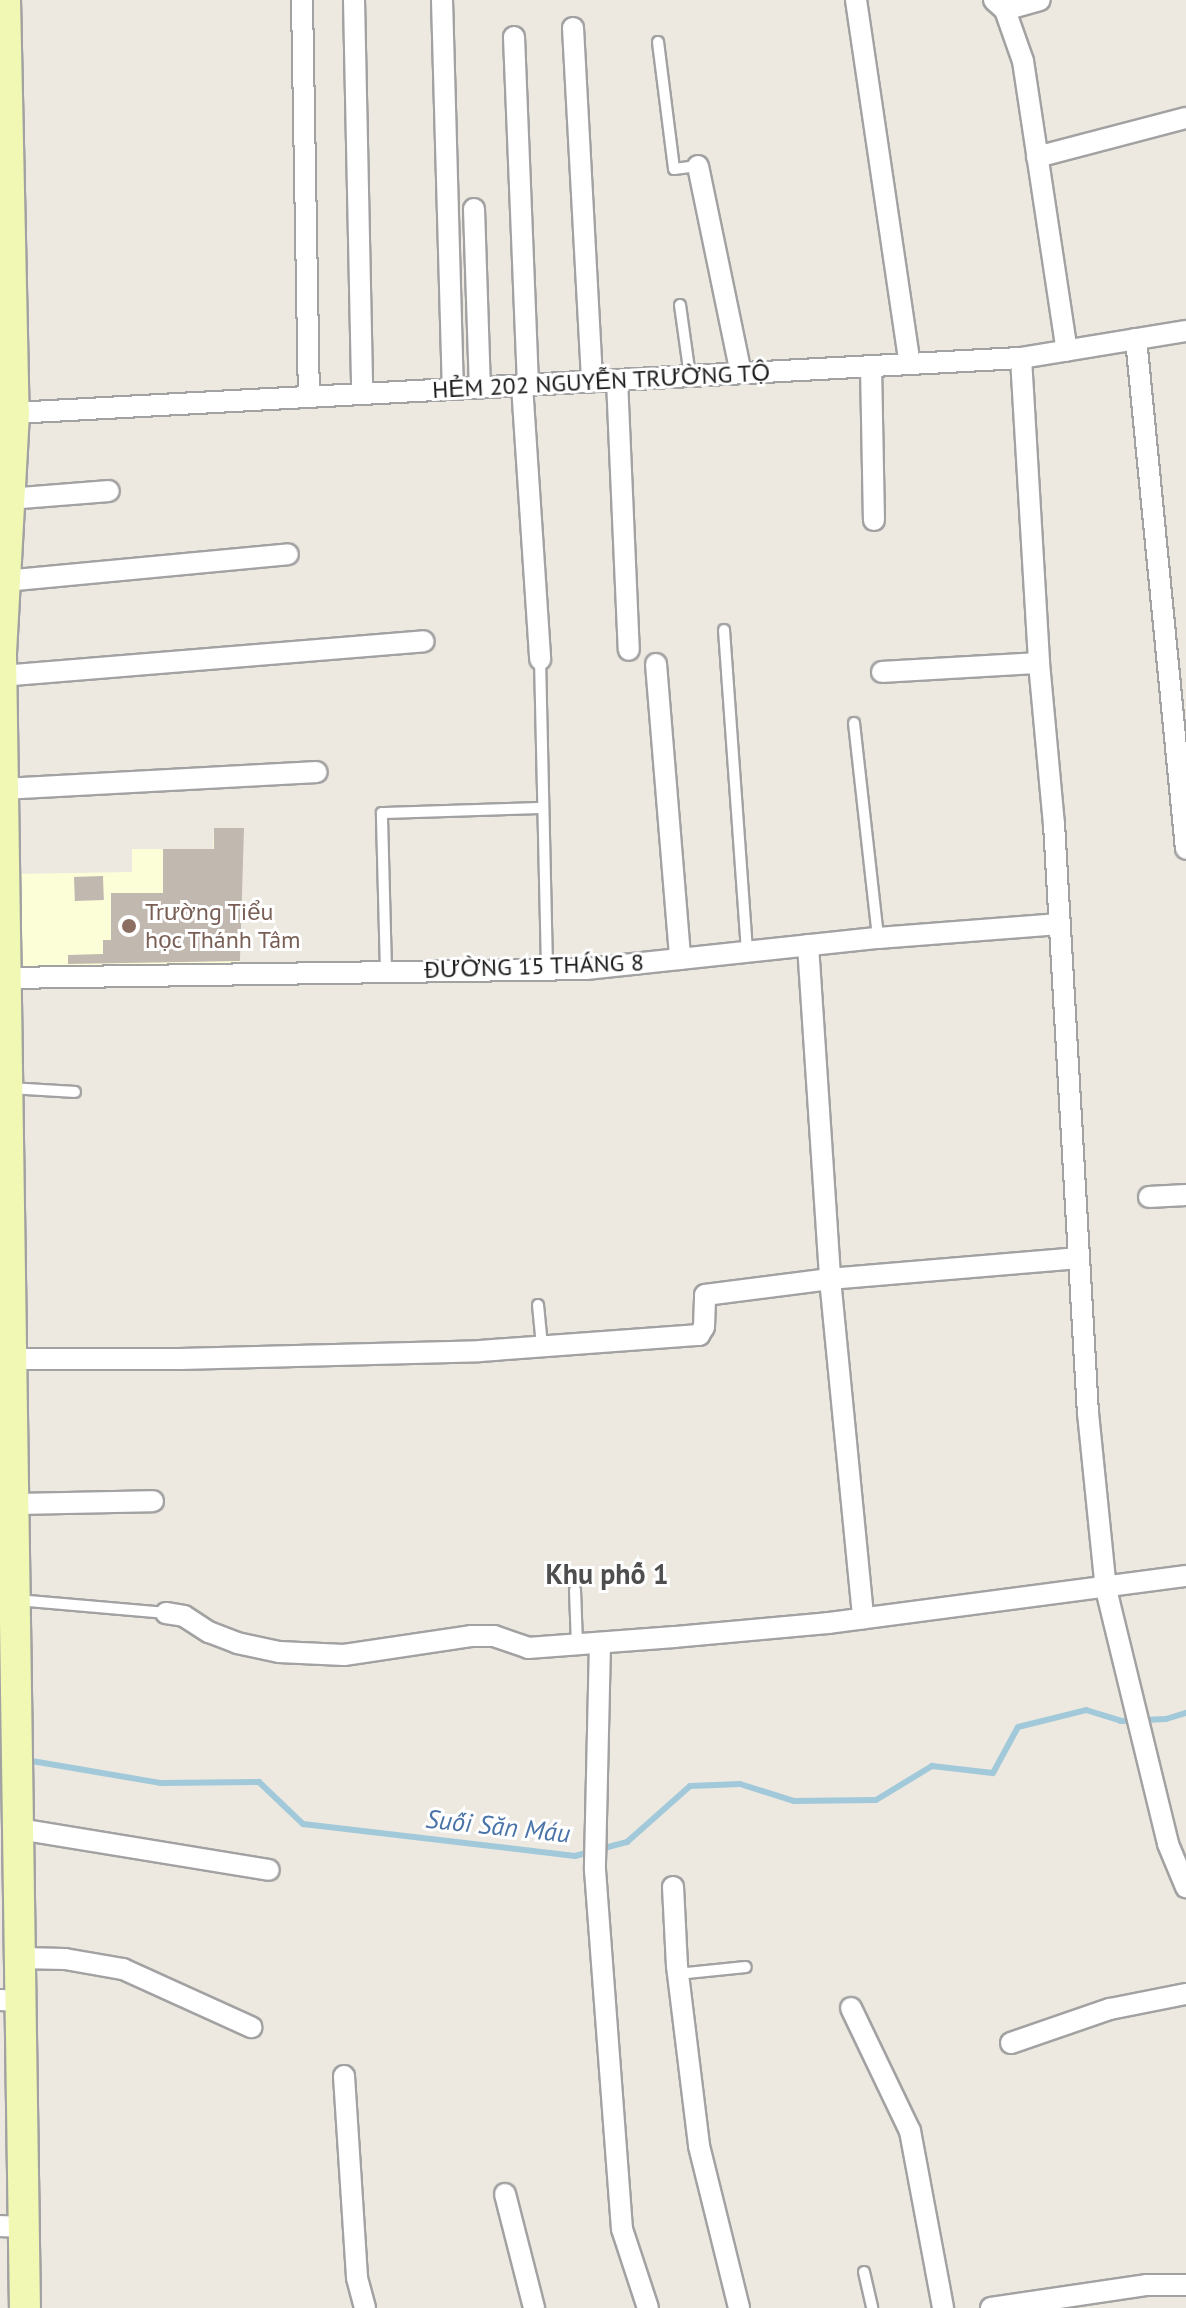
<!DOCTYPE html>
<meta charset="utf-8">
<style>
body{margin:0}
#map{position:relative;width:1186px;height:2308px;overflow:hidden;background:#ede9e1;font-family:"PT Sans",sans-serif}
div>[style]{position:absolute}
.education>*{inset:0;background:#fcfed8}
.stream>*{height:6px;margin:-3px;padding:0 3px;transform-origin:3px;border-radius:3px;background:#a1c9da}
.building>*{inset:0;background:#c1b8b0;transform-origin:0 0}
.roads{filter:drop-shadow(2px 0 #a2a2a2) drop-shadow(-2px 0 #a2a2a2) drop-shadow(0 2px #a2a2a2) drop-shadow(0 -2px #a2a2a2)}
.service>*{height:10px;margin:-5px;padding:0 5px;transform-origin:5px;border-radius:5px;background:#fff}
.minor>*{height:20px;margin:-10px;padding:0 10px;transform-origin:10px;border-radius:10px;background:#fff}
.secondary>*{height:30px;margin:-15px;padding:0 15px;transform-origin:15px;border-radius:15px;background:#f0f8b3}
.dots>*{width:22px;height:22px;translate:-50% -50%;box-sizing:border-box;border:4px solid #fff;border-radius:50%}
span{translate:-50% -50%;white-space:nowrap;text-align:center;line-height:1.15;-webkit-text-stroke:6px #fff;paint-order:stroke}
.street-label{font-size:24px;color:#1b1b1b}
.education-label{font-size:24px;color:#785e54}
.left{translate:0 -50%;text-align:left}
.water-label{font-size:26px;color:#4a73a8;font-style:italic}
.quarter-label{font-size:28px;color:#4e4e4e;font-weight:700}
</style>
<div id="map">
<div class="education">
<div style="clip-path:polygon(214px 828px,243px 828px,240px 967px,18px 971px,16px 874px,132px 872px,132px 849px,213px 849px)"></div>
</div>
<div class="stream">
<div style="left:26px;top:1760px;width:136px;rotate:9.7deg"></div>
<div style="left:160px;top:1783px;width:99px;rotate:-0.6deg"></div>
<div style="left:259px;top:1782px;width:61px;rotate:43.7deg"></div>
<div style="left:303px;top:1824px;width:274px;rotate:6.7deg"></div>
<div style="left:575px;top:1856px;width:54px;rotate:-15.1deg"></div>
<div style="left:627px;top:1842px;width:84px;rotate:-41.6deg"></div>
<div style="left:690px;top:1786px;width:50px;rotate:-2.3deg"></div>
<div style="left:740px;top:1784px;width:57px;rotate:17.5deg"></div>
<div style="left:794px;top:1801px;width:82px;rotate:-0.7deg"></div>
<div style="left:876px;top:1800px;width:66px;rotate:-31.3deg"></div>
<div style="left:932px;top:1766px;width:61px;rotate:6.5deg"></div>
<div style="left:993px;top:1773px;width:52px;rotate:-61.5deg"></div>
<div style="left:1018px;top:1727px;width:70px;rotate:-14deg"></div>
<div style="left:1086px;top:1710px;width:37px;rotate:17deg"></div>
<div style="left:1121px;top:1721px;width:45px;rotate:-2.5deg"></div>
<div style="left:1166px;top:1719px;width:21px;rotate:-17deg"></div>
</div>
<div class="building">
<div style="clip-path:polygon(214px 828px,244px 828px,240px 961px,68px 964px,68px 955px,103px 954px,103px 940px,111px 940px,111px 893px,163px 893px,163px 849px,214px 849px)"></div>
<div style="left:103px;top:876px;width:24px;height:29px;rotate:88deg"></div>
</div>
<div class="roads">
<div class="service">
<div style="left:658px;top:42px;width:128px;rotate:82.8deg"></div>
<div style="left:674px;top:169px;width:24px;rotate:-7deg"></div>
<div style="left:680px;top:305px;width:72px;rotate:82deg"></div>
<div style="left:724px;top:630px;width:322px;rotate:85.9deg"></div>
<div style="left:540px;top:659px;width:311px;rotate:88.7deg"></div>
<div style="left:854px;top:723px;width:216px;rotate:83.6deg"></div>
<div style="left:386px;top:971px;width:158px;rotate:-91.5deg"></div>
<div style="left:382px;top:813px;width:160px;rotate:-1.8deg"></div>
<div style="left:10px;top:1088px;width:65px;rotate:3.5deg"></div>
<div style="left:538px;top:1305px;width:41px;rotate:84.4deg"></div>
<div style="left:575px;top:1590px;width:54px;rotate:87.9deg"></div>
<div style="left:17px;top:1600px;width:150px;rotate:5deg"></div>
<div style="left:677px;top:1974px;width:69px;rotate:-5.8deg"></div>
<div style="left:864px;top:2272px;width:37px;rotate:77deg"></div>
</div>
<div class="minor">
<div style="left:302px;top:0;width:397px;rotate:89deg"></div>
<div style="left:354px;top:0;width:394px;rotate:88.8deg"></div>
<div style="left:442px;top:0;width:389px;rotate:88.4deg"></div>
<div style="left:856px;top:0;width:368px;rotate:81.6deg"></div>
<div style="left:994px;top:0;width:15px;rotate:42deg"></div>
<div style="left:1005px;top:10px;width:54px;rotate:70.6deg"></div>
<div style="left:1023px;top:61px;width:293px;rotate:81.4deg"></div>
<div style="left:1005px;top:10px;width:36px;rotate:-16deg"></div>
<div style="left:573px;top:28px;width:354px;rotate:86.9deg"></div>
<div style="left:514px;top:37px;width:348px;rotate:87.7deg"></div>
<div style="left:1037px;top:157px;width:154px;rotate:-14.7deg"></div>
<div style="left:698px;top:166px;width:211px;rotate:78.3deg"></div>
<div style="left:474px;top:209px;width:179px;rotate:88.1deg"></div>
<div style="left:1136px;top:339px;width:512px;rotate:84.4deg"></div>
<div style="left:1021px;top:358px;width:306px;rotate:86.6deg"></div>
<div style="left:1039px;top:663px;width:162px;rotate:84.7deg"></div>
<div style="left:1054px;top:824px;width:590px;rotate:86.7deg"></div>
<div style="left:1088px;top:1413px;width:177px;rotate:84.2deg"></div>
<div style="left:1106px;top:1589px;width:262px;rotate:76.3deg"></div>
<div style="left:1168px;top:1844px;width:47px;rotate:67.3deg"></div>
<div style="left:871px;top:366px;width:154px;rotate:88.9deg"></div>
<div style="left:617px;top:380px;width:270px;rotate:87.5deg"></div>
<div style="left:522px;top:385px;width:275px;rotate:86.2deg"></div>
<div style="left:14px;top:413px;width:1009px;rotate:-3.13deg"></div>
<div style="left:1021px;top:358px;width:167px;rotate:-9.3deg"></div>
<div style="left:9px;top:499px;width:100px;rotate:-4.6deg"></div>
<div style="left:5px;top:581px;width:284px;rotate:-5.4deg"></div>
<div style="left:656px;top:664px;width:296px;rotate:85.3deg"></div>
<div style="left:882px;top:672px;width:157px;rotate:-3.3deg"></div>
<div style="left:2px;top:676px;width:423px;rotate:-4.7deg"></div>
<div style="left:4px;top:789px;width:313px;rotate:-3.1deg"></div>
<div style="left:808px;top:945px;width:335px;rotate:86.2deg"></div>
<div style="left:830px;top:1279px;width:341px;rotate:84.4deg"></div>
<div style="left:8px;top:978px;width:578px;rotate:-0.89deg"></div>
<div style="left:586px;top:969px;width:294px;rotate:-6.1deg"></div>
<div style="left:878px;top:938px;width:182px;rotate:-4.4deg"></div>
<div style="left:1149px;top:1197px;width:37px;rotate:-3deg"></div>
<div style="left:0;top:1359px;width:180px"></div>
<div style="left:180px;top:1359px;width:300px;rotate:-1.5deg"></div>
<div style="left:480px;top:1351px;width:220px;rotate:-4.2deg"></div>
<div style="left:699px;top:1335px;width:9px;rotate:-58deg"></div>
<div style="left:704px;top:1327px;width:32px;rotate:-88deg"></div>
<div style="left:705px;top:1295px;width:126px;rotate:-7.3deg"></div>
<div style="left:830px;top:1279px;width:249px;rotate:-4.8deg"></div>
<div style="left:15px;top:1504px;width:138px;rotate:-1.2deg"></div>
<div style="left:166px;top:1613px;width:18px;rotate:9deg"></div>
<div style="left:184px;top:1616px;width:30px;rotate:33deg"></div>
<div style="left:209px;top:1632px;width:30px;rotate:21deg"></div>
<div style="left:237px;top:1643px;width:43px;rotate:12.1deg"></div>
<div style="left:279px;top:1652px;width:65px;rotate:2.6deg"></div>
<div style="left:344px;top:1655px;width:128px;rotate:-8.5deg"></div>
<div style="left:471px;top:1636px;width:23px"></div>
<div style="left:494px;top:1636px;width:36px;rotate:19deg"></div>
<div style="left:528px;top:1648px;width:147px;rotate:-4.3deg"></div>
<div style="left:675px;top:1637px;width:154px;rotate:-5.2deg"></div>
<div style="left:828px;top:1623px;width:361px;rotate:-7.5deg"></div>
<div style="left:600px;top:1643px;width:227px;rotate:91.3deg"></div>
<div style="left:595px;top:1870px;width:360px;rotate:85.7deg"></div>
<div style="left:622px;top:2229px;width:83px;rotate:71.8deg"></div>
<div style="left:19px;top:1829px;width:253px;rotate:9.3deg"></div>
<div style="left:673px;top:1887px;width:79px;rotate:87.1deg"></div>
<div style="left:677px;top:1966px;width:181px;rotate:83deg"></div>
<div style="left:699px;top:2146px;width:167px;rotate:76.1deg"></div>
<div style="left:20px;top:1958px;width:45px;rotate:1.3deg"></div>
<div style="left:65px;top:1959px;width:59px;rotate:9.8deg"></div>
<div style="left:123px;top:1969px;width:141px;rotate:24.4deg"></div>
<div style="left:0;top:2000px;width:21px;rotate:3deg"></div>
<div style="left:851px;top:2008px;width:136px;rotate:64.4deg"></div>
<div style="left:910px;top:2131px;width:180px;rotate:79.4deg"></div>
<div style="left:1011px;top:2043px;width:105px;rotate:-19deg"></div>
<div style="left:1110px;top:2009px;width:77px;rotate:-11.2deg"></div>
<div style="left:344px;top:2076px;width:202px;rotate:86.3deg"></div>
<div style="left:357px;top:2278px;width:31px;rotate:75deg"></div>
<div style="left:505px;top:2194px;width:118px;rotate:75.7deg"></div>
<div style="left:0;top:2226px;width:24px;rotate:2deg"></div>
<div style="left:991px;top:2308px;width:158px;rotate:-8.4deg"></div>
<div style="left:1147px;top:2285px;width:39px"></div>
</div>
<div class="secondary">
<div style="left:5px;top:0;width:413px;rotate:88.8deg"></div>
<div style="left:14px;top:413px;width:242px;rotate:93.1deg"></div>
<div style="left:1px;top:655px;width:1653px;rotate:89.17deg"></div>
</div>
</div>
<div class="dots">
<div style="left:129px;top:926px;background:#8d6e63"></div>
</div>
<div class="street-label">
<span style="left:601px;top:381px;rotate:-3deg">HẺM 202 NGUYỄN TRƯỜNG TỘ</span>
<span style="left:534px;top:966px;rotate:-2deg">ĐƯỜNG 15 THÁNG 8</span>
</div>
<div class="education-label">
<span class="left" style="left:145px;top:926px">Trường Tiểu<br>học Thánh Tâm</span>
</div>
<div class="water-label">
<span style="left:498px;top:1826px;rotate:6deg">Suối Săn Máu</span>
</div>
<div class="quarter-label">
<span style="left:607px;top:1574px">Khu phố 1</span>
</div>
</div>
